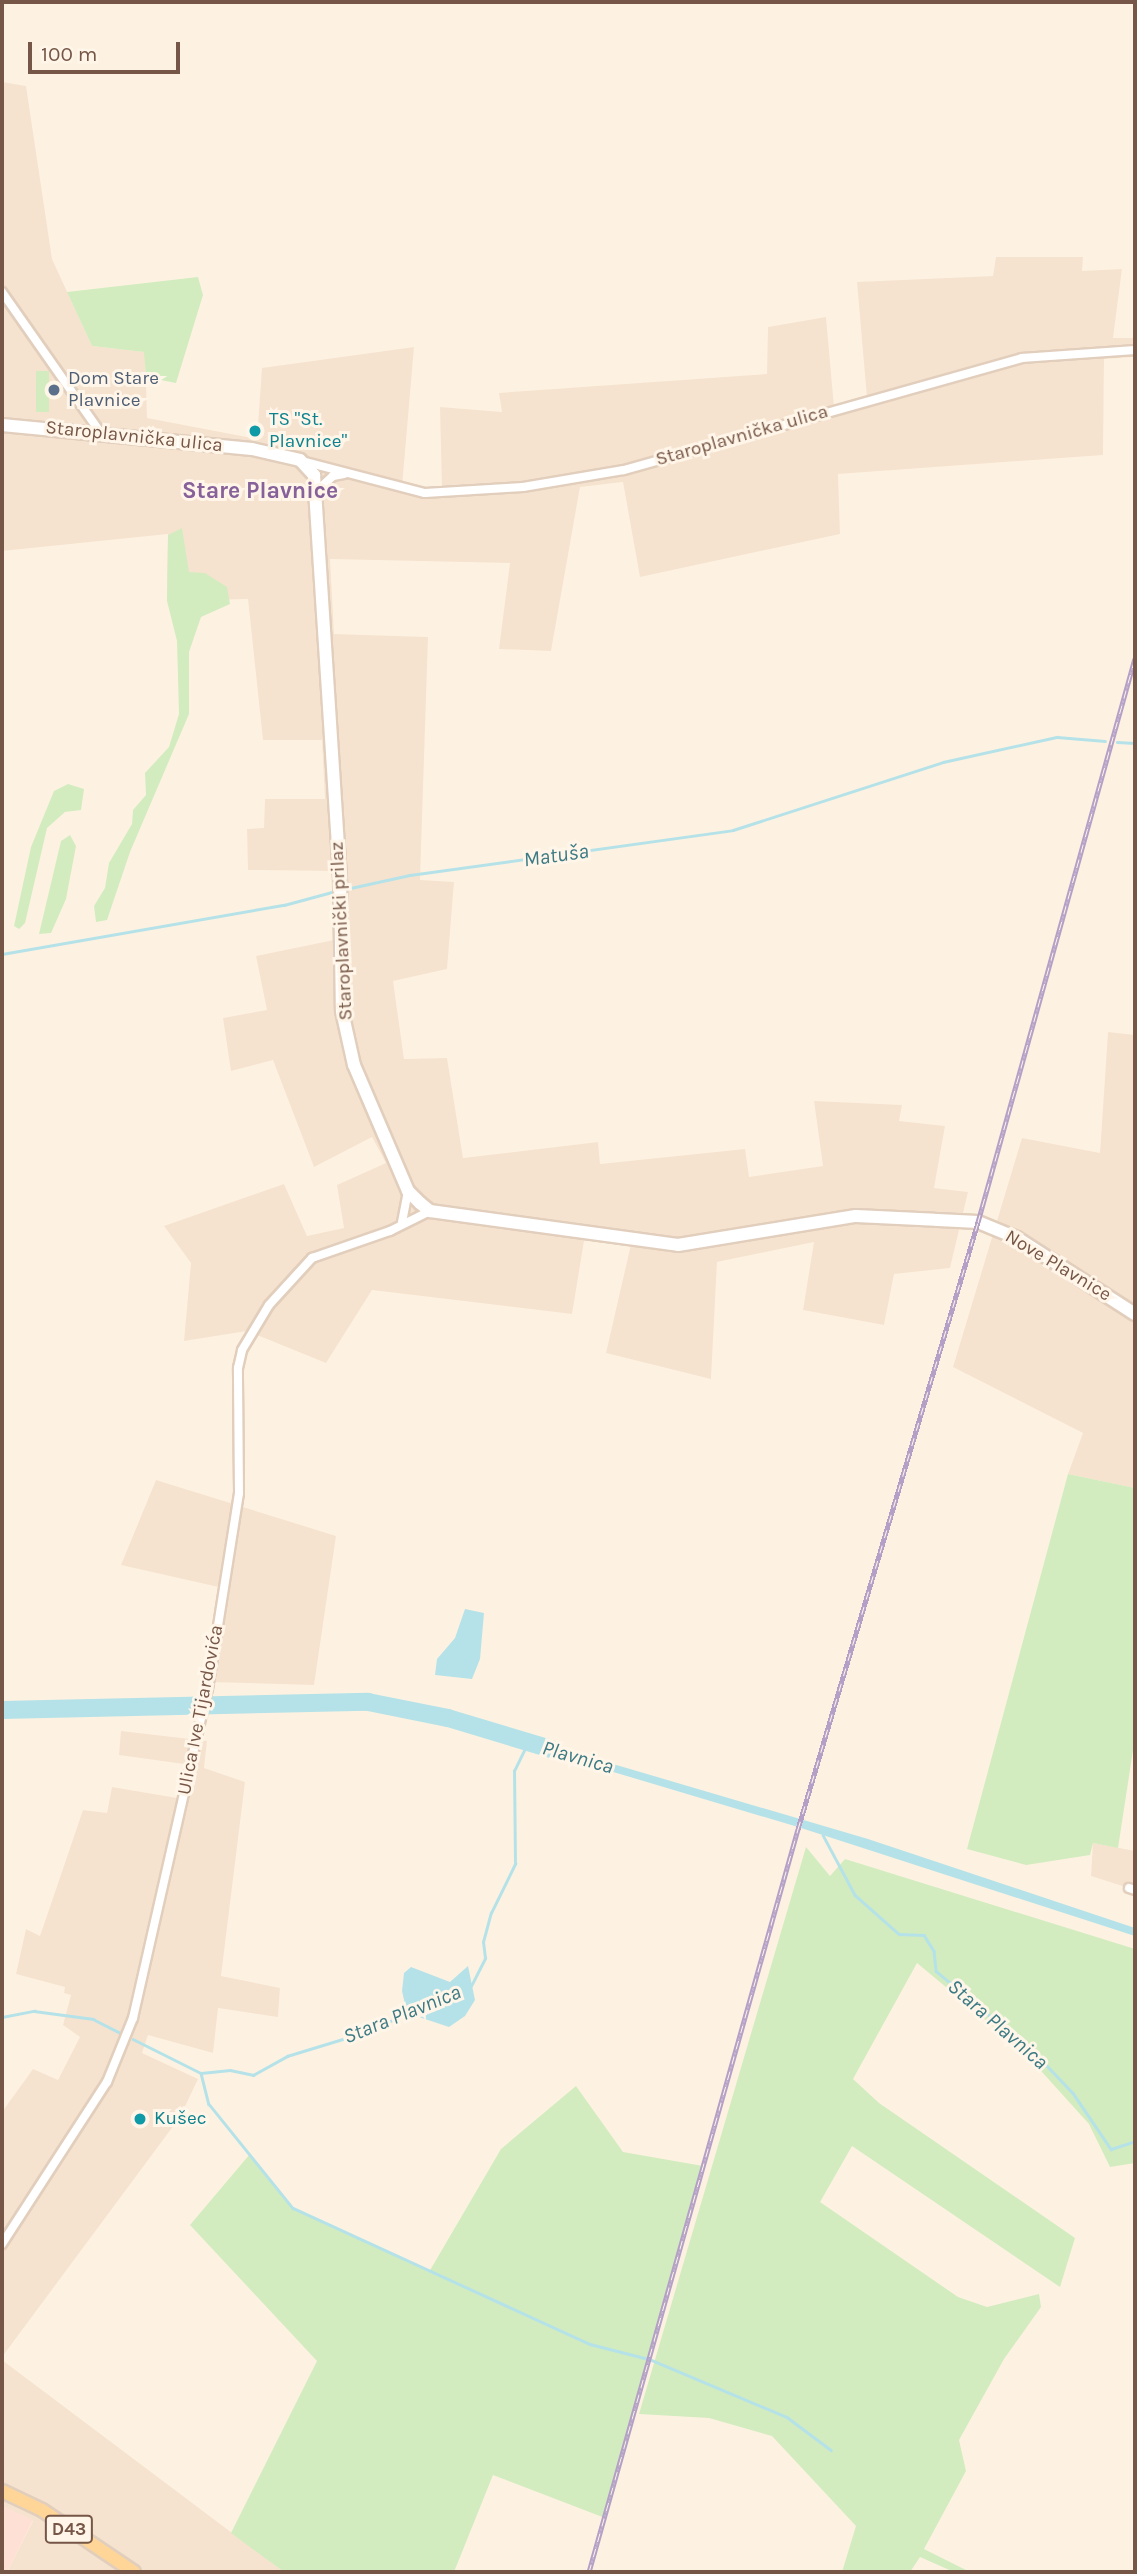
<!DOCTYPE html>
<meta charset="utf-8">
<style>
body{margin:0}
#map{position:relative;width:1137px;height:2574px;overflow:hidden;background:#fdf2e1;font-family:Karla,sans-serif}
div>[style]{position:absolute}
.residential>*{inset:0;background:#f6e3cf}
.commercial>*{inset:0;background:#ffe0d4}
.green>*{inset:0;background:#d2ecbf;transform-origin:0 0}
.water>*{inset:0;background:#b5e2e8}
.stream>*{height:2.5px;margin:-1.25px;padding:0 1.25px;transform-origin:1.25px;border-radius:1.25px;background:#b5e2e8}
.river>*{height:18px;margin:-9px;padding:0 9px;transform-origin:9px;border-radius:9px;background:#b5e2e8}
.roads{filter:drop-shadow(2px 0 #e2cebc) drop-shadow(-2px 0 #e2cebc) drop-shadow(0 2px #e2cebc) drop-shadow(0 -2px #e2cebc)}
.street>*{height:8px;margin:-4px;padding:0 4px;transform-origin:4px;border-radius:4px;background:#fff}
.secondary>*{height:12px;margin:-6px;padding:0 6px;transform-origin:6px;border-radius:6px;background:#fff}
.primary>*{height:12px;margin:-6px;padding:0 6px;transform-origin:6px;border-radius:6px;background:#ffd697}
.rail>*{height:5px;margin-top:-2.5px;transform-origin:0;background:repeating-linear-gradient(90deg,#fff6e9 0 8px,#b49fc7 0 16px);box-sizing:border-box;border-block:2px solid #b49fc7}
.dots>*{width:19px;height:19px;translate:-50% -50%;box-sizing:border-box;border:4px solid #fff6e9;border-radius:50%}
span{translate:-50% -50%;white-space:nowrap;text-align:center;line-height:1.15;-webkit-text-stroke:6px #fff6e9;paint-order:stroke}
.shield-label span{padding:2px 5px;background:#fff6e9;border:2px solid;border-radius:5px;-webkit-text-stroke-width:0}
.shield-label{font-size:18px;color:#765646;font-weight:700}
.service-label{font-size:19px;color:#4e5e75}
.left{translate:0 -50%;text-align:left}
.culture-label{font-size:19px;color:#0d838f}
.street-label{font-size:19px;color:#765646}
.water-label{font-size:21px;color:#3c7a84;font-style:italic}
.quarter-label{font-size:23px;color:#86619a;font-weight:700}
.frame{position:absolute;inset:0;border:4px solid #765646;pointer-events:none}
.scale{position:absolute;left:28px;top:42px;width:152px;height:32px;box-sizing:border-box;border:4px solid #765646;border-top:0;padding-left:9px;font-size:21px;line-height:24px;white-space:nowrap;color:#765646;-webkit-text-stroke:5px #fff6e9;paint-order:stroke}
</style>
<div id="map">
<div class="residential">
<div style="clip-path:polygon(2px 82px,26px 86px,52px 259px,92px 346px,145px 352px,147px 418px,257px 439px,262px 368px,414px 347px,402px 487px,442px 491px,440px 407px,502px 412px,499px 393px,767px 374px,768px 327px,826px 317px,834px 407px,867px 398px,857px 282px,993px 276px,996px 257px,1083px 257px,1082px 271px,1122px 269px,1113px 338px,1135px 338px,1135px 387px,1134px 357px,1104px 359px,1103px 455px,838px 474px,840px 534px,640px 577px,623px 482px,580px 487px,551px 651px,499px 649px,510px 563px,330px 559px,334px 634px,428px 637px,420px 880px,454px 882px,447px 969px,393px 981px,404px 1059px,447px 1058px,463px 1158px,598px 1142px,600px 1164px,745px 1149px,749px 1177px,823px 1166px,814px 1101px,902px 1105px,899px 1121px,945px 1126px,934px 1188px,968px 1192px,950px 1268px,894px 1274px,884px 1325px,803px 1310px,814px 1242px,717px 1262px,711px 1379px,606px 1353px,632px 1240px,585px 1235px,572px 1314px,372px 1290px,326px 1363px,247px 1331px,184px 1341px,191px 1263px,164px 1226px,284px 1184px,307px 1236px,344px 1228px,337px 1185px,386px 1163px,372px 1137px,314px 1167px,273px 1060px,231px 1071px,223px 1018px,267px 1010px,256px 956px,334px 940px,331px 871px,248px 870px,247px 829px,264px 828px,265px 799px,325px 799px,322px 740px,263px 740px,248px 599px,167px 601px,168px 534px,2px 551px)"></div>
<div style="clip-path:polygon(1108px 1032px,1135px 1035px,1135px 1488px,1068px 1474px,1083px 1433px,953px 1367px,1022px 1138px,1100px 1153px)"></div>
<div style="clip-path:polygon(156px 1480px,336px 1536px,314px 1685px,209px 1682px,223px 1588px,121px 1565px)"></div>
<div style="clip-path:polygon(121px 1731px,207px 1741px,204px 1768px,245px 1782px,221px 1976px,280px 1988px,278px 2017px,218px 2008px,213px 2053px,148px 2035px,142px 2053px,198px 2079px,180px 2117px,2px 2357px,2px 2112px,33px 2069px,58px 2080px,80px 2037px,63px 2025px,71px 1995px,64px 1993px,65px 1987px,16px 1974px,26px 1929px,40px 1936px,83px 1810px,107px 1813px,112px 1787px,183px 1799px,191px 1765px,119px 1755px)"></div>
<div style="clip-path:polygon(1093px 1843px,1135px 1851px,1135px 1890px,1091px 1876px)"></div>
<div style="clip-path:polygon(2px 2360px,284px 2572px,7px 2572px,33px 2521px,2px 2506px)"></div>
</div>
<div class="commercial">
<div style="clip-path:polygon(2px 2506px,33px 2520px,7px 2572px,2px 2572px)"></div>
</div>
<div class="green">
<div style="clip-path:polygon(198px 277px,203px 295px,176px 383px,146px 377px,144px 352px,92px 346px,67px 292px)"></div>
<div style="left:36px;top:371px;width:13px;height:41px"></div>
<div style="clip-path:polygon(182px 528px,189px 572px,205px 573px,227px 587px,230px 604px,201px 617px,189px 652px,189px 714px,130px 852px,107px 920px,96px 922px,94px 906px,105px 888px,109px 863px,132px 824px,133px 810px,146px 795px,145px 773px,169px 747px,179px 714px,177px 641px,167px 601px,168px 535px)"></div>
<div style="clip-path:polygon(68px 784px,84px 789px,81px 810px,65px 812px,47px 828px,25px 923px,19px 929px,14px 926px,31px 847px,54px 791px)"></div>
<div style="clip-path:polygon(70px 835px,76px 846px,66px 899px,51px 933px,39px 934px,61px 841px)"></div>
<div style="clip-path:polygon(1068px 1474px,1135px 1488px,1135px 1737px,1118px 1848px,1093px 1843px,1090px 1855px,1026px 1865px,967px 1849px)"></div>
<div style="clip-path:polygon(806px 1847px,830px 1876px,845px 1859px,1135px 1949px,1135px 2163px,1110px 2167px,1089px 2124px,1023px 2051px,917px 1963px,853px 2079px,879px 2103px,1075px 2238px,1060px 2287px,852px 2146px,820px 2202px,958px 2297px,987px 2307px,1039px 2294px,1041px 2307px,1004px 2359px,959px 2440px,966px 2471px,924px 2549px,970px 2572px,954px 2572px,920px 2557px,910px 2572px,842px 2572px,856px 2526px,772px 2436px,709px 2418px,639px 2414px)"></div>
<div style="clip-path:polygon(576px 2086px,623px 2152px,703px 2166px,605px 2518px,493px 2475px,454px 2572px,284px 2572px,231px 2533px,317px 2361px,190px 2225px,250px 2154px,293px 2208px,429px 2272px,501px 2149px)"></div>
</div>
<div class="water">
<div style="clip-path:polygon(465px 1609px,484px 1613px,480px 1659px,472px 1679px,435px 1675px,437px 1659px,455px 1638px)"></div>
<div style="clip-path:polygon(528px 1739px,868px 1839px,1135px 1928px,1135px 1936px,798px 1827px,526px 1746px)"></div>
<div style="clip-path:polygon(468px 1966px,475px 2000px,465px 2016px,449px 2027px,407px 2013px,402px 1991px,404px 1973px,411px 1967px,450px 1982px)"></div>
</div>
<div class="stream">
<div style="left:1117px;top:742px;width:18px;rotate:3deg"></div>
<div style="left:346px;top:889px;width:66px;rotate:-12.3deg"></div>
<div style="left:410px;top:875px;width:326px;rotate:-7.9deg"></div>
<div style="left:733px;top:830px;width:221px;rotate:-17.9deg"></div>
<div style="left:943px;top:762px;width:117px;rotate:-12.4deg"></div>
<div style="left:1057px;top:737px;width:48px;rotate:4.8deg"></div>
<div style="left:2px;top:954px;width:286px;rotate:-9.9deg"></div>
<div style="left:284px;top:905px;width:54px;rotate:-15.1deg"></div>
<div style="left:823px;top:1835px;width:68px;rotate:61.9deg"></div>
<div style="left:855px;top:1895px;width:59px;rotate:41.6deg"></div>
<div style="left:899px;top:1934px;width:25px;rotate:2deg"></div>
<div style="left:924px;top:1935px;width:19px;rotate:58deg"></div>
<div style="left:934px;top:1951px;width:20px;rotate:84deg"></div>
<div style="left:936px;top:1971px;width:130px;rotate:39.7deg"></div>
<div style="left:1036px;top:2054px;width:54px;rotate:46.5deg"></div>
<div style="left:1073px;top:2093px;width:68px;rotate:55.8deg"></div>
<div style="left:1111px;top:2149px;width:25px;rotate:-18deg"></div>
<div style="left:471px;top:1986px;width:31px;rotate:-63deg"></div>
<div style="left:485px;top:1958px;width:16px;rotate:-97deg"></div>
<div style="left:483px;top:1942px;width:30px;rotate:-75deg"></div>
<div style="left:491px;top:1913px;width:55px;rotate:-63.9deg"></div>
<div style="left:515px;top:1864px;width:93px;rotate:-90.6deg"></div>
<div style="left:514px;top:1771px;width:32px;rotate:-64deg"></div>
<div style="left:2px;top:2017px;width:33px;rotate:-11deg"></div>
<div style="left:34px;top:2011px;width:60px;rotate:7.7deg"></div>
<div style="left:93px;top:2019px;width:29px;rotate:27deg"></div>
<div style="left:133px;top:2039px;width:76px;rotate:26.6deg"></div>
<div style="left:201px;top:2073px;width:29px;rotate:-6deg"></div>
<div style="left:230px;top:2070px;width:24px;rotate:12deg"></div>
<div style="left:253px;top:2075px;width:39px;rotate:-29deg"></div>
<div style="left:287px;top:2056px;width:86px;rotate:-17deg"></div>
<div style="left:369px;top:2031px;width:45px;rotate:-24.9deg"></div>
<div style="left:201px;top:2073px;width:32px;rotate:76deg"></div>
<div style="left:209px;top:2104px;width:134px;rotate:51.1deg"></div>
<div style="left:293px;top:2208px;width:327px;rotate:24.6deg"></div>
<div style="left:590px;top:2344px;width:61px;rotate:14.3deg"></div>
<div style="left:649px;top:2359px;width:150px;rotate:22.8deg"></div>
<div style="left:787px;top:2417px;width:55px;rotate:36.9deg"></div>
</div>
<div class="river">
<div style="left:2px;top:1710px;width:366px;rotate:-1.3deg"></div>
<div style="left:368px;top:1702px;width:82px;rotate:11.3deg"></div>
<div style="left:448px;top:1718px;width:108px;rotate:16.8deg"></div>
</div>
<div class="roads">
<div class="street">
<div style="left:2px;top:292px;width:171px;rotate:55deg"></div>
<div style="left:302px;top:461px;width:127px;rotate:14.6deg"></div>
<div style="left:425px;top:493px;width:98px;rotate:-3.5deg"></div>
<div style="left:523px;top:487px;width:102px;rotate:-9.6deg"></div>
<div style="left:624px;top:470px;width:413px;rotate:-15.7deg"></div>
<div style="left:1022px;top:358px;width:113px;rotate:-4deg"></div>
<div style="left:319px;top:489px;width:19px;rotate:-43deg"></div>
<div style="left:333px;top:476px;width:11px;rotate:-10deg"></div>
<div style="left:402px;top:1222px;width:32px;rotate:-79deg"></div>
<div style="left:1129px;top:1888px;width:6px;rotate:18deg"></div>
<div style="left:2px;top:2244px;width:193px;rotate:-57.1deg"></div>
<div style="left:107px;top:2082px;width:69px;rotate:-67.9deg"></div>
<div style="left:133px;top:2018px;width:337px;rotate:-77.2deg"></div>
<div style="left:208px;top:1689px;width:198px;rotate:-81deg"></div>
<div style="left:239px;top:1493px;width:125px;rotate:-90.5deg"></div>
<div style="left:238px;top:1368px;width:18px;rotate:-77deg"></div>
<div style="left:242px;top:1350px;width:52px;rotate:-59deg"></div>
<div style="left:269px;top:1305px;width:64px;rotate:-47.5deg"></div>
<div style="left:312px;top:1258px;width:83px;rotate:-19.1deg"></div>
<div style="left:390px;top:1231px;width:45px;rotate:-26.6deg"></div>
</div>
<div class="secondary">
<div style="left:2px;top:425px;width:251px;rotate:5.5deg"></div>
<div style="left:252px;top:449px;width:49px;rotate:12.9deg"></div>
<div style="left:300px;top:460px;width:21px;rotate:47deg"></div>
<div style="left:314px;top:475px;width:401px;rotate:86.3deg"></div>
<div style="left:340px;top:875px;width:136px;rotate:89.2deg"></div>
<div style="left:342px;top:1011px;width:55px;rotate:77.5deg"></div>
<div style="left:354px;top:1065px;width:137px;rotate:66.8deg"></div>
<div style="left:408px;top:1191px;width:17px;rotate:45deg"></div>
<div style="left:420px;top:1203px;width:13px;rotate:39deg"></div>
<div style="left:430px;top:1211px;width:250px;rotate:7.8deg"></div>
<div style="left:678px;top:1245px;width:180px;rotate:-9.3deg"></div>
<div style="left:856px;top:1216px;width:122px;rotate:2.8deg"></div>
<div style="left:978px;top:1222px;width:42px;rotate:22.3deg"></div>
<div style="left:1017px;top:1238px;width:140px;rotate:32.8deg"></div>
</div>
<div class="primary">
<div style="left:2px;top:2491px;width:44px;rotate:25.4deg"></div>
<div style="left:42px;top:2510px;width:111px;rotate:34deg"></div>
</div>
</div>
<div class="rail">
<div style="left:589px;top:2572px;width:772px;rotate:-74.29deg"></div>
<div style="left:798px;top:1829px;width:633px;rotate:-73.48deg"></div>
<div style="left:978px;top:1222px;width:585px;rotate:-74.44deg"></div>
</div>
<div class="dots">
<div style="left:54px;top:390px;background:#5c6f8a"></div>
<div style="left:255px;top:431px;background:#0f9aa8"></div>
<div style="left:140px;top:2119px;background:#0f9aa8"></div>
</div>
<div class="shield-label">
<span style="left:69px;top:2529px">D43</span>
</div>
<div class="service-label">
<span class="left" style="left:68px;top:390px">Dom Stare<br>Plavnice</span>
</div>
<div class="culture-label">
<span class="left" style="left:269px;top:431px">TS "St.<br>Plavnice"</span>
<span class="left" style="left:154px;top:2119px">Kušec</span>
</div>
<div class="street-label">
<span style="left:742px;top:436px;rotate:-16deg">Staroplavnička ulica</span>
<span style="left:134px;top:437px;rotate:6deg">Staroplavnička ulica</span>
<span style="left:342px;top:931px;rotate:-93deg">Staroplavnički prilaz</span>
<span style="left:1058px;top:1266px;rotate:31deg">Nove Plavnice</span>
<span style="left:201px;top:1710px;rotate:-79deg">Ulica Ive Tijardovića</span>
</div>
<div class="water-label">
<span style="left:556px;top:855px;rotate:-8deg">Matuša</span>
<span style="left:578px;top:1757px;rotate:16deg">Plavnica</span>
<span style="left:402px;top:2014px;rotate:-22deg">Stara Plavnica</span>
<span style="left:998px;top:2024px;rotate:41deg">Stara Plavnica</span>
</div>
<div class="quarter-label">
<span style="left:260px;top:491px">Stare Plavnice</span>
</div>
<div class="frame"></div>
<div class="scale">100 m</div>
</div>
